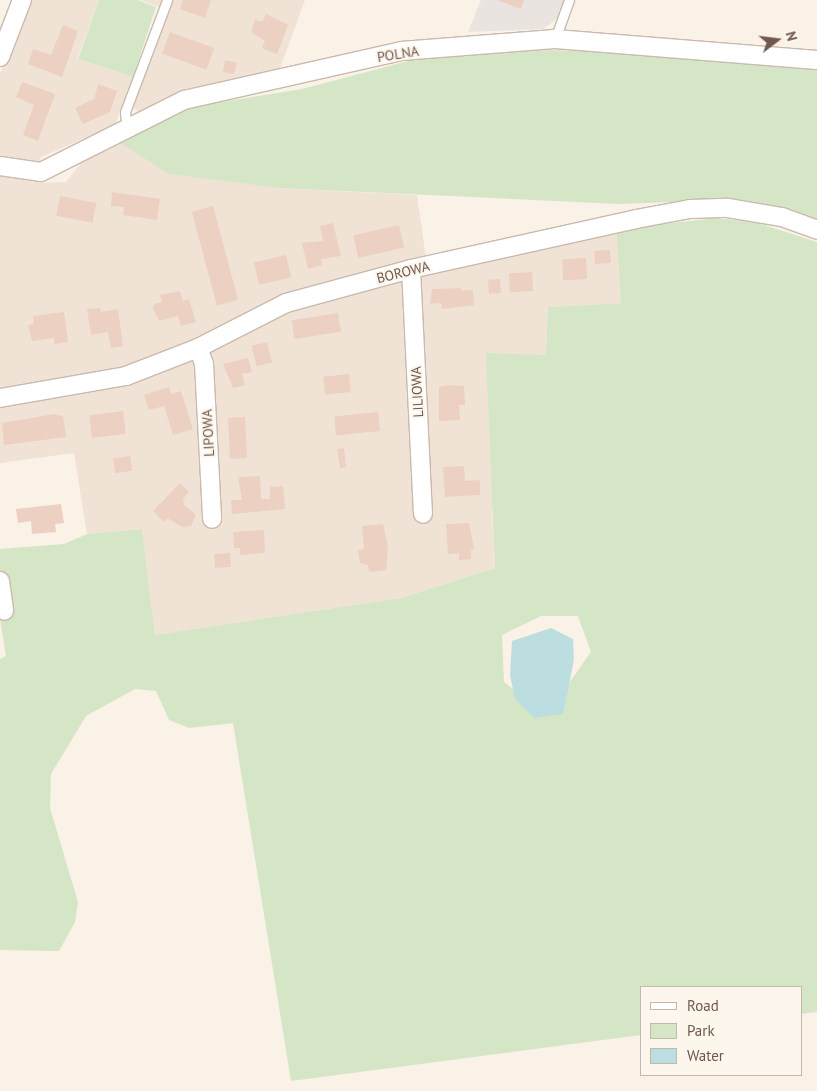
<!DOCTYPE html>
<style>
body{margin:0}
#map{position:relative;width:817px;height:1091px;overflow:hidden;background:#faf1e7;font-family:"PT Sans",sans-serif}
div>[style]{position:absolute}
.residential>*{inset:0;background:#f0e3d6}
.industrial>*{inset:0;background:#eae4e0}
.green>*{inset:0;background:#d5e6c7}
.water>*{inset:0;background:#bddee1}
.building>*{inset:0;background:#ecd0c1;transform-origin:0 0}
.roads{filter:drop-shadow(1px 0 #cab9ae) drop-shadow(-1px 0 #cab9ae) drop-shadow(0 1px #cab9ae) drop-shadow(0 -1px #cab9ae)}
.service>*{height:9px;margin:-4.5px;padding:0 4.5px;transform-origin:4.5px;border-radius:4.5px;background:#fff}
.minor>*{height:18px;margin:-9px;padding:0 9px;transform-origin:9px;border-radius:9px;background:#fff}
span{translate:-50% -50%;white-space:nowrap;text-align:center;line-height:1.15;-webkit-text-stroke:4px #fdf6ec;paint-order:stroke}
.street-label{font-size:14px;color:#70584e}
.legend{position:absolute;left:640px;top:986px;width:162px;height:90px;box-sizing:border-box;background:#fdf6ec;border:1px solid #c5b7ad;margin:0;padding:6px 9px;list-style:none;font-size:15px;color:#70584e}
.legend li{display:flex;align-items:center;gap:10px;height:25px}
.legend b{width:25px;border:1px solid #c5b7ad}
.north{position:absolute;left:752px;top:15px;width:50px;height:50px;-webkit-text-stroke:4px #fdf6ec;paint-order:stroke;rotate:75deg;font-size:14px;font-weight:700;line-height:20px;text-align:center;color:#70584e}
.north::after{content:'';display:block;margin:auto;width:18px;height:22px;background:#70584e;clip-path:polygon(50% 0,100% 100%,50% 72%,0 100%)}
</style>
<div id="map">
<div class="residential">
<div style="clip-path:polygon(28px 0,99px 0,77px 59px,133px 77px,115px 125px,41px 157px,38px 164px,0 158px,0 74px)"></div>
<div style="clip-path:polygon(139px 0,305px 0,279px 71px,185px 89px,138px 112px,133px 107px,168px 10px)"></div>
<div style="clip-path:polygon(117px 141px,279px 188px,417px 195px,428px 272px,616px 229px,621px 303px,548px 307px,546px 355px,492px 511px,495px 568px,401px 598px,155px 635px,142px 529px,87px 534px,74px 453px,0 463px,0 175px,44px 183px,66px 182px,86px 157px)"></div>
</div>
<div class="industrial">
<div style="clip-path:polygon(481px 0,564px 0,558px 18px,543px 29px,468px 32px)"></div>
</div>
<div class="green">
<div style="clip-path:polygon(99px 0,137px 0,156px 7px,133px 77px,78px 59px)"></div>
<div style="clip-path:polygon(548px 50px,656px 52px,817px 66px,817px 223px,728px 200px,619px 204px,279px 188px,169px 174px,117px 141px,196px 106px,302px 89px,427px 56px)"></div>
<div style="clip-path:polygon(evenodd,718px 218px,758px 223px,817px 242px,817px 1012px,801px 1014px,801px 987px,641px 987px,641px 1035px,291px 1081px,233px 723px,189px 728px,169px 720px,156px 691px,135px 689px,86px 716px,51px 774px,50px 808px,78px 902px,75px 922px,59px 951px,0 950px,0 659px,6px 656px,0 619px,0 549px,64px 544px,87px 534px,142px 529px,155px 635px,401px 598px,495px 568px,486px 353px,546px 355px,548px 307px,621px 303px,616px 229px,718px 218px,541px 616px,578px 616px,591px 652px,547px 714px,504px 682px,502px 635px,541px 616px)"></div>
</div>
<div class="water">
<div style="clip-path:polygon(551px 628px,573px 639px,574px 660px,563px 714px,534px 718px,515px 699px,510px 675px,512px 641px)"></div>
</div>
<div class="building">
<div style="clip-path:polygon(183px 0,211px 0,205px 18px,180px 9px)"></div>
<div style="clip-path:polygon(497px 0,524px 0,521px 9px)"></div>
<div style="clip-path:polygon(266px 14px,288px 25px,277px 54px,262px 48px,265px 41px,251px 32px,255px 20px,262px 22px)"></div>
<div style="clip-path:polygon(63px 25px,78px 31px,62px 77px,28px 64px,33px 49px,51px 55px)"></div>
<div style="left:170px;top:32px;width:47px;height:23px;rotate:20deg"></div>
<div style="clip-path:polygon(225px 60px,237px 63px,234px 74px,223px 72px)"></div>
<div style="clip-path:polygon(22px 82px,55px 94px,38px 141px,23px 135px,34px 105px,16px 97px)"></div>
<div style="clip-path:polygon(98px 84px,117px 91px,110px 112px,83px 124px,75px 108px,94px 99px)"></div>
<div style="clip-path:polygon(112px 192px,160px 199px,157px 220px,123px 215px,124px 207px,111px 206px)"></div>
<div style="left:60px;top:196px;width:37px;height:20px;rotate:11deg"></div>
<div style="left:213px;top:206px;width:97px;height:22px;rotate:75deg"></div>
<div style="clip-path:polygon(333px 223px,341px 256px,321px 259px,322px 265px,308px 269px,302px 243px,323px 241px,320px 226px)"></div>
<div style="left:399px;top:225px;width:23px;height:47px;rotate:77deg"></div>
<div style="left:610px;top:250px;width:13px;height:16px;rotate:86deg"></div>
<div style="left:286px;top:255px;width:23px;height:33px;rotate:77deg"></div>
<div style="left:586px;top:258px;width:21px;height:24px;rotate:87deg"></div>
<div style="left:532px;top:272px;width:19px;height:23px;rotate:87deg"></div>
<div style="left:500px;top:279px;width:14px;height:12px;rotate:86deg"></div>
<div style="clip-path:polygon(461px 288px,461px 291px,473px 290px,474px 305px,442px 309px,441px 303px,430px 304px,432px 289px)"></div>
<div style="clip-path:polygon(180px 291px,183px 301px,189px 299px,196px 322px,181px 326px,178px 316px,159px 321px,153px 308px,154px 304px,162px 302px,160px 295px)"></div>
<div style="clip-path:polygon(100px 308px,101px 312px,118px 309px,123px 346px,111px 348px,108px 332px,91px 335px,87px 309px)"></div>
<div style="clip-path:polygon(64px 312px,68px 342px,54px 344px,54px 338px,32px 341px,28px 325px,34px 324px,33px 316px)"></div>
<div style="left:338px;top:313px;width:19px;height:47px;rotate:81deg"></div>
<div style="left:267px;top:342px;width:21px;height:16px;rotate:76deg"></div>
<div style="clip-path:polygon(248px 358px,252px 372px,242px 374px,245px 385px,233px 388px,223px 364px)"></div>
<div style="left:349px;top:374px;width:18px;height:26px;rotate:84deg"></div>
<div style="clip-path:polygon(448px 385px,464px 386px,465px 405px,459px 405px,460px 420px,439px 421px,439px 387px)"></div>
<div style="clip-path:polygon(169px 387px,171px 394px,181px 391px,193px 429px,173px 435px,164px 406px,149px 410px,144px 395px)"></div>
<div style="left:123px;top:411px;width:23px;height:34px;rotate:83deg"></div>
<div style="left:378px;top:412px;width:19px;height:44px;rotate:84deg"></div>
<div style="clip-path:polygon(54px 414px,63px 416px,66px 437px,4px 445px,2px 423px)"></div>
<div style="left:245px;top:417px;width:41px;height:17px;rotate:87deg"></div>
<div style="clip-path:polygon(344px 448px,346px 467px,340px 468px,337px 449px)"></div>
<div style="left:130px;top:456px;width:15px;height:17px;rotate:82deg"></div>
<div style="clip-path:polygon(464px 466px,465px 481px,480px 480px,480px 495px,445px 497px,443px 467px)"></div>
<div style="clip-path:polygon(260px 476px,261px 499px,270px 499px,270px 487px,283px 486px,285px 509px,232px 514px,231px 500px,242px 500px,238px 477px)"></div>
<div style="clip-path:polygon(180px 483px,189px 492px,183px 499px,184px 505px,196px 515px,191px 526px,182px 527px,167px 518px,164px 522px,153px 511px)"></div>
<div style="clip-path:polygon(61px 504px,64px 523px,55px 524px,56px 532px,32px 534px,31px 521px,18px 523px,16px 509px)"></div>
<div style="clip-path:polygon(469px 523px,474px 549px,471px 550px,471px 559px,459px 560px,459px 553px,448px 554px,446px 524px)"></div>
<div style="clip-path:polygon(383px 524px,388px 548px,386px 570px,369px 572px,368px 565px,360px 563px,358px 550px,364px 549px,362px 526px)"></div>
<div style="clip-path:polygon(264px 530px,265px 553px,240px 555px,240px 548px,234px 548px,233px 532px)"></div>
<div style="left:230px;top:553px;width:14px;height:16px;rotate:86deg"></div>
</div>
<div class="roads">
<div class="service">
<div style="left:555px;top:39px;width:41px;rotate:-70.3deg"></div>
<div style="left:127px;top:129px;width:17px;rotate:-97deg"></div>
<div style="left:125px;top:112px;width:120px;rotate:-69.4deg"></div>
</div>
<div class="minor">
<div style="left:0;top:57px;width:61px;rotate:-68.9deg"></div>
<div style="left:0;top:166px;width:41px;rotate:8.3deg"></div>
<div style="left:41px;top:172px;width:160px;rotate:-26.7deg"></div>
<div style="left:184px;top:100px;width:222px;rotate:-12.7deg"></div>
<div style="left:401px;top:51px;width:154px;rotate:-4.5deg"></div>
<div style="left:555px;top:39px;width:263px;rotate:4.6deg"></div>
<div style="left:411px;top:269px;width:245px;rotate:87.2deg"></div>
<div style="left:198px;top:348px;width:17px;rotate:69deg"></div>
<div style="left:204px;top:364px;width:155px;rotate:87deg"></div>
<div style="left:0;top:398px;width:128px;rotate:-9.9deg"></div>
<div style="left:126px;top:376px;width:77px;rotate:-21.3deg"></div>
<div style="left:198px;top:348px;width:99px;rotate:-27.1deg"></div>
<div style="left:286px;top:303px;width:130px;rotate:-15.2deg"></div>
<div style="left:411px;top:269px;width:230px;rotate:-12.5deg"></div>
<div style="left:636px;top:219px;width:55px;rotate:-10.5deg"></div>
<div style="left:690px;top:209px;width:38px;rotate:-2deg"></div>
<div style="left:728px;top:208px;width:55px;rotate:9.5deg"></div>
<div style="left:782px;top:217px;width:37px;rotate:20deg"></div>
<div style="left:0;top:581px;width:30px;rotate:82deg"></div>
</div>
</div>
<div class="street-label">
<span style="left:398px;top:54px;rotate:-9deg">POLNA</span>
<span style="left:403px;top:272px;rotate:-14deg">BOROWA</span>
<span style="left:417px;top:392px;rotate:-93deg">LILIOWA</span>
<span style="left:208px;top:433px;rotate:-93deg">LIPOWA</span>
</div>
<ul class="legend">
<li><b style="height:6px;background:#fff"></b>Road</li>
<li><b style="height:14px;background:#d5e6c7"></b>Park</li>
<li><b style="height:14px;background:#bddee1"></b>Water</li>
</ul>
<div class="north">N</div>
</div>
